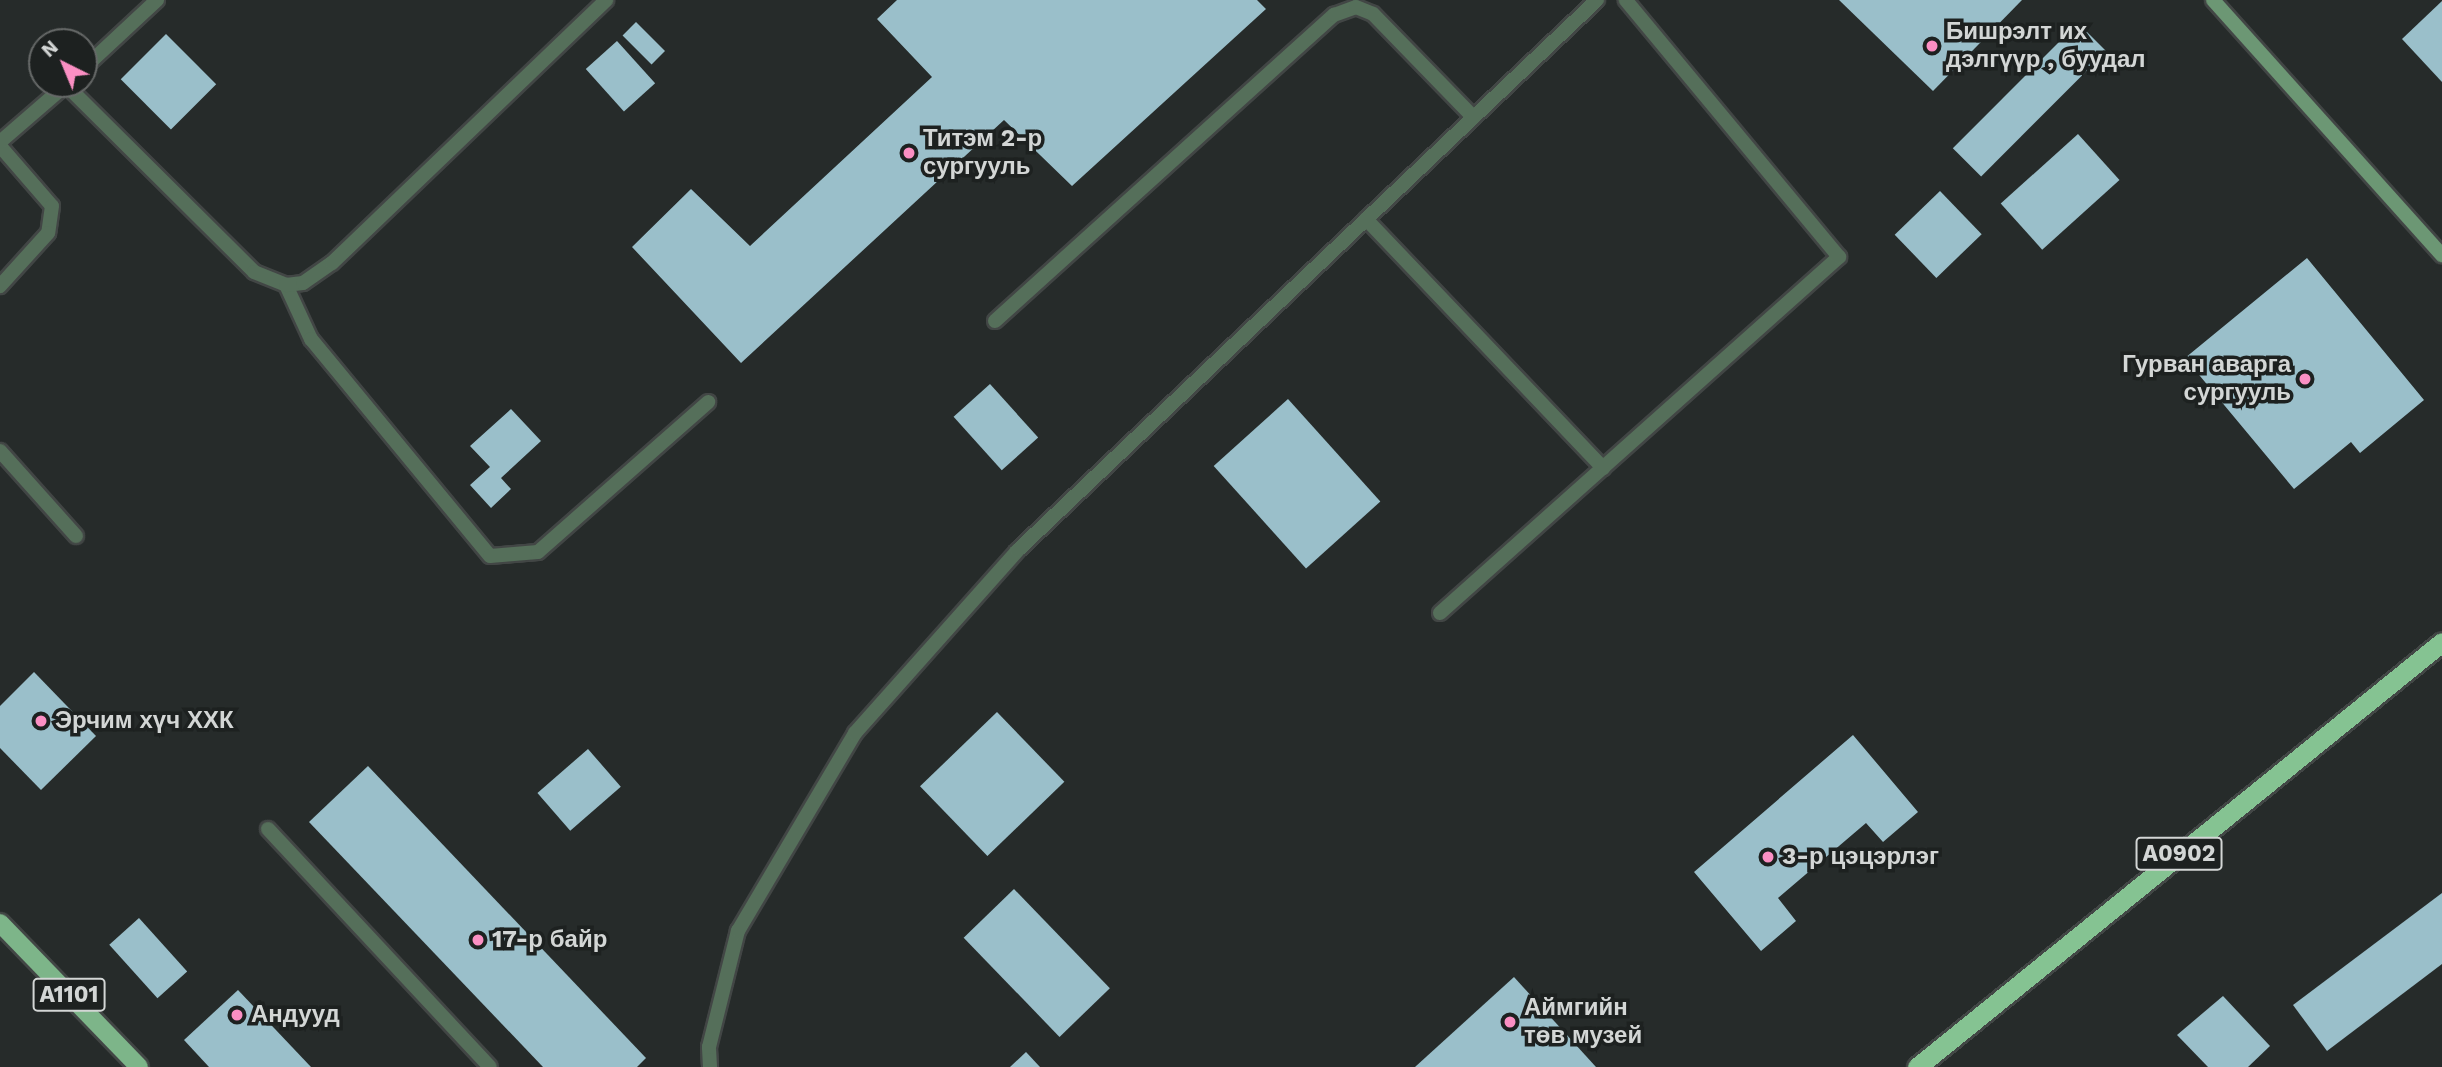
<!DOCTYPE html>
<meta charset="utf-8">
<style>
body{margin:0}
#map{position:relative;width:2442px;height:1067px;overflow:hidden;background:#262b2a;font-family:"Work Sans",sans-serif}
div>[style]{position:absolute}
.building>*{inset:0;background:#9abfca;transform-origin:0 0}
.roads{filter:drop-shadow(2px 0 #424645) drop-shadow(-2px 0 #424645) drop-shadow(0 2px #424645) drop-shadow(0 -2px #424645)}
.service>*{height:14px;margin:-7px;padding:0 7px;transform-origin:7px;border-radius:7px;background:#556f5a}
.minor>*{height:14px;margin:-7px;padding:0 7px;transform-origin:7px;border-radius:7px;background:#556f5a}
.secondary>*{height:14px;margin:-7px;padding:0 7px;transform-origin:7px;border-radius:7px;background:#6c9774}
.primary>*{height:18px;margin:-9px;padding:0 9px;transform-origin:9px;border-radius:9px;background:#7db589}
.trunk>*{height:19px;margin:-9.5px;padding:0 9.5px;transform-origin:9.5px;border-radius:9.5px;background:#85c392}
.dots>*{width:19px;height:19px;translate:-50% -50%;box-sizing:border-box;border:4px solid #1d2120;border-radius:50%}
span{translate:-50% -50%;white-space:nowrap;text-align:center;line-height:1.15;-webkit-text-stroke:7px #1d2120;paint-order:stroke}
.shield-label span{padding:2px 5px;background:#1d2120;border:2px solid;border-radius:5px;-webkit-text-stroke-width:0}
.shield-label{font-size:23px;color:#d3d6d5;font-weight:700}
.poi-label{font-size:24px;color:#d3d6d5;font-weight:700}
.left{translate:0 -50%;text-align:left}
.right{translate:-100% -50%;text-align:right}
.north{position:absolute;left:28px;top:28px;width:70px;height:70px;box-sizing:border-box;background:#1d2120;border:2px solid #666968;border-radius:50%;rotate:317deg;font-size:19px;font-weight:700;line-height:28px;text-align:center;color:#d3d6d5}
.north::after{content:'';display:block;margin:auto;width:24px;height:32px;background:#fb8fc3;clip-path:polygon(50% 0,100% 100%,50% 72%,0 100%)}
</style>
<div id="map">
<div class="building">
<div style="clip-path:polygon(897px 0,1257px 0,1266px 9px,1072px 186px,1004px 120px,741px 363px,632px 247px,691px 189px,750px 246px,932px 77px,877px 19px)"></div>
<div style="clip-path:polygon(1839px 0,2022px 0,1933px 91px)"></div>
<div style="clip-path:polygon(2442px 1px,2442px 82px,2402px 39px)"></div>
<div style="left:636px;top:22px;width:41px;height:19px;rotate:45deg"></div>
<div style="left:2078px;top:23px;width:40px;height:177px;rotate:45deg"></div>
<div style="left:166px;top:34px;width:71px;height:64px;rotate:45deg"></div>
<div style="left:617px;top:41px;width:57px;height:42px;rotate:48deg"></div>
<div style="left:2078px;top:134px;width:62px;height:104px;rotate:48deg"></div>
<div style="left:1940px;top:191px;width:60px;height:63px;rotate:46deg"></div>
<div style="clip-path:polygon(2307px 258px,2424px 400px,2360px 453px,2351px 442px,2294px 489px,2185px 358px)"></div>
<div style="left:990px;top:384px;width:72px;height:49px;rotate:48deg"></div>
<div style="left:1288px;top:399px;width:138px;height:100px;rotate:48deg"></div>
<div style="clip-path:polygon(511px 409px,541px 441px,501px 478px,511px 489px,491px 508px,470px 485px,490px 467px,470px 446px)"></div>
<div style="clip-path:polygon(34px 672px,96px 736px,41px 790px,0 748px,0 706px)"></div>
<div style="left:997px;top:712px;width:97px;height:107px;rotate:46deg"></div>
<div style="clip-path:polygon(1853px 735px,1918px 812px,1883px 842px,1866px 823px,1778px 898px,1796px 921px,1761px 951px,1694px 872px)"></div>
<div style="left:588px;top:749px;width:50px;height:67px;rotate:49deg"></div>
<div style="clip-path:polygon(368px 766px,646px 1058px,637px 1067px,543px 1067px,309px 822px)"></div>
<div style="left:1014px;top:889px;width:138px;height:70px;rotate:46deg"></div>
<div style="clip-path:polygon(2442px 893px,2442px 964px,2327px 1051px,2293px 1005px)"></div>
<div style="left:139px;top:918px;width:72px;height:40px;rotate:48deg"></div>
<div style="clip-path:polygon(1514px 977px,1596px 1067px,1415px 1067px)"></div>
<div style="clip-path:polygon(238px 990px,311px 1067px,209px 1067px,184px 1040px)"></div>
<div style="clip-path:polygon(2223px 996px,2270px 1046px,2248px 1067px,2208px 1067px,2177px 1035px)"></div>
<div style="clip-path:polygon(1026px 1052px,1040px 1067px,1010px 1067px)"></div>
</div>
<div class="roads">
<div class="service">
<div style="left:0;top:146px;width:79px;rotate:49.1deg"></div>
<div style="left:52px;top:206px;width:27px;rotate:98deg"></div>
<div style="left:48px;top:233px;width:72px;rotate:132.2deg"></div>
<div style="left:1366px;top:219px;width:344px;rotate:46.4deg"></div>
<div style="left:286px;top:285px;width:60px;rotate:65.2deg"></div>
<div style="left:311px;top:339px;width:281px;rotate:50.5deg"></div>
<div style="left:490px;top:556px;width:48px;rotate:-4.8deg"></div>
<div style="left:538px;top:552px;width:227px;rotate:-41.4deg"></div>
<div style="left:995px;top:321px;width:457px;rotate:-42.1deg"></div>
<div style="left:1334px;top:15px;width:23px;rotate:-20deg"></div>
<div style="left:1356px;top:7px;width:18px;rotate:22deg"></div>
<div style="left:1373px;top:14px;width:144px;rotate:45.8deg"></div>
<div style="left:0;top:451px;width:114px;rotate:48.2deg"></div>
<div style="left:268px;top:829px;width:325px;rotate:47deg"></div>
</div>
<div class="minor">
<div style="left:84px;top:68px;width:100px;rotate:-43deg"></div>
<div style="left:66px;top:85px;width:265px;rotate:44.8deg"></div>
<div style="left:254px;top:272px;width:35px;rotate:22deg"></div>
<div style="left:286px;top:285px;width:17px;rotate:-7deg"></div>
<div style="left:303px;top:283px;width:35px;rotate:-35deg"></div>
<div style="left:332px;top:263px;width:380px;rotate:-43.8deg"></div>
<div style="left:0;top:142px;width:89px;rotate:-40.9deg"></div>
<div style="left:1440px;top:613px;width:535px;rotate:-41.74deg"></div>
<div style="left:1839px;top:257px;width:334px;rotate:-129.7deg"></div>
<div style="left:710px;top:1067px;width:20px;rotate:-93deg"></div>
<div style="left:709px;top:1047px;width:120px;rotate:-76deg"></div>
<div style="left:738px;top:931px;width:230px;rotate:-59.4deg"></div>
<div style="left:855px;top:733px;width:244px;rotate:-48.3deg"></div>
<div style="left:1017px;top:551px;width:800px;rotate:-43.53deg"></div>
</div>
<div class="secondary">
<div style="left:2213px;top:0;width:343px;rotate:48.1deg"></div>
</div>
<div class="primary">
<div style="left:0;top:923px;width:200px;rotate:46deg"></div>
</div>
<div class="trunk">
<div style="left:1917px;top:1067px;width:675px;rotate:-38.99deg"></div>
</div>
</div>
<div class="dots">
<div style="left:1932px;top:46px;background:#fb8fc3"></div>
<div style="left:909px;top:153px;background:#fb8fc3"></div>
<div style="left:2305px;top:379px;background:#fb8fc3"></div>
<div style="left:41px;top:721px;background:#fb8fc3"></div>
<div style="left:1768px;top:857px;background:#fb8fc3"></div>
<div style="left:478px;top:940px;background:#fb8fc3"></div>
<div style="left:237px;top:1015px;background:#fb8fc3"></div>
<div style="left:1510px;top:1022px;background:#fb8fc3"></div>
</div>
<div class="shield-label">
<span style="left:2179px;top:854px">A0902</span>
<span style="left:69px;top:995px">A1101</span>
</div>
<div class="poi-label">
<span class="left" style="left:1946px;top:46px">Бишрэлт их<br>дэлгүүр , буудал</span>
<span class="left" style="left:923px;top:153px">Титэм 2-р<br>сургууль</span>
<span class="right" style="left:2291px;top:379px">Гурван аварга<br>сургууль</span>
<span class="left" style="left:55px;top:721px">Эрчим хүч ХХК</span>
<span class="left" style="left:1782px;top:857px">3-р цэцэрлэг</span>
<span class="left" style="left:492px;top:940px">17-р байр</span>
<span class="left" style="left:1524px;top:1022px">Аймгийн<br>төв музей</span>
<span class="left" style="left:251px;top:1015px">Андууд</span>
</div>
<div class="north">N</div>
</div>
